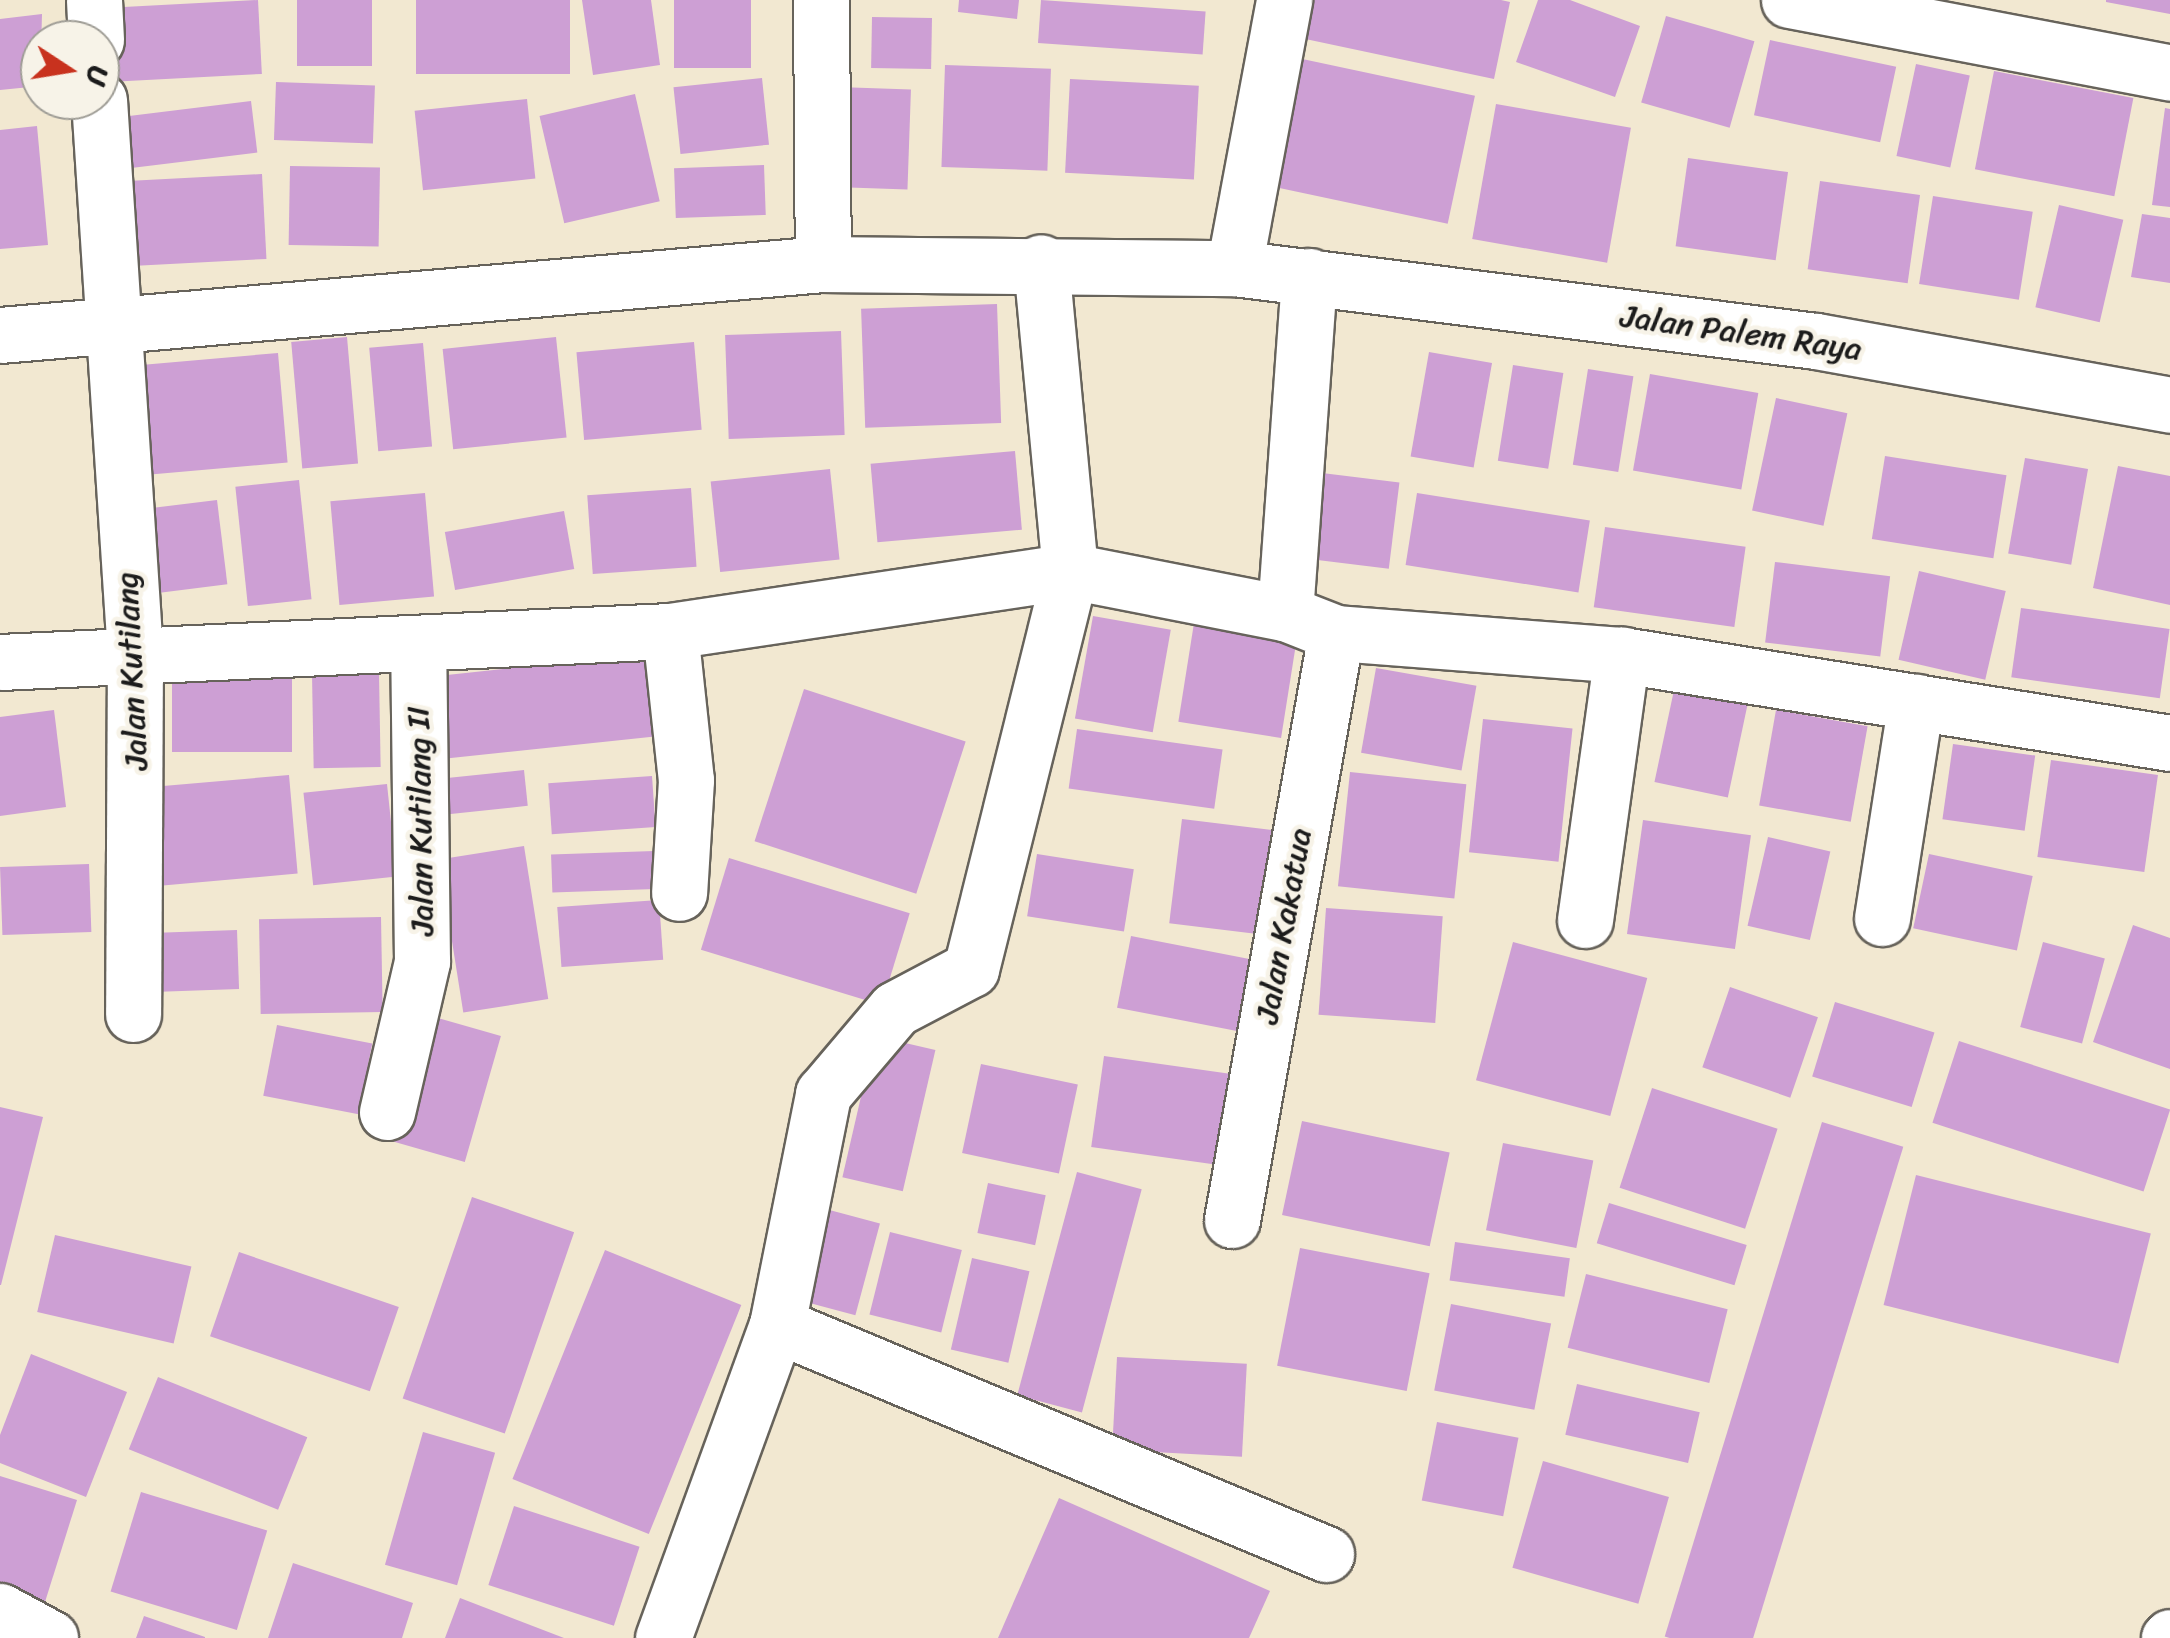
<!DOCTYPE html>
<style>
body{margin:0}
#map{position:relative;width:2170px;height:1638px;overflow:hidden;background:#f2e8d1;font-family:Sriracha,sans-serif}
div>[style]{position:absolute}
.building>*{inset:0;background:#cd9fd4;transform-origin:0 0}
.roads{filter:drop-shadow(2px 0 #67635b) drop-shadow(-2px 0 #67635b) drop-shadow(0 2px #67635b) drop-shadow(0 -2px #67635b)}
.minor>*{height:55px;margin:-27.5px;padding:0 27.5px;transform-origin:27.5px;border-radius:27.5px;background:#fff}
span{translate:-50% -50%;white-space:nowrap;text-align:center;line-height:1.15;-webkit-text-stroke:9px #f7f3e8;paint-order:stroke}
.street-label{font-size:32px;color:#1c1c1c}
.north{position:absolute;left:20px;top:20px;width:100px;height:100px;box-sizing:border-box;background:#f7f3e8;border:2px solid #9f9d96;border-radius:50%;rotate:102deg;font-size:28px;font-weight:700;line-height:40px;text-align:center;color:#1c1c1c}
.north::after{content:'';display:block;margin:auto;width:35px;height:45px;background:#c8321e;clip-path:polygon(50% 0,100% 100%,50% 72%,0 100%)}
</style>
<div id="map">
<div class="building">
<div style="left:258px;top:0;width:74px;height:144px;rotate:87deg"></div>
<div style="left:297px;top:0;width:75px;height:66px"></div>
<div style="left:416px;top:0;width:154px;height:74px"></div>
<div style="clip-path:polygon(582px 0,651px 0,660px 65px,593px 75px)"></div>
<div style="left:674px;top:0;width:77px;height:68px"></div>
<div style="clip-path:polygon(959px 0,1019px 0,1017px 19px,958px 12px)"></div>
<div style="left:1041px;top:0;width:165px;height:43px;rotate:4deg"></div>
<div style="clip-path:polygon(1304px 0,1501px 0,1510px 2px,1494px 79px,1296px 37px)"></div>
<div style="clip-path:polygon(1538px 0,1570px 0,1640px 26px,1615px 97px,1516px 62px)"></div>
<div style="clip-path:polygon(2106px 0,2170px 0,2170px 14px,2106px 2px)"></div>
<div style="clip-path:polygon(42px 14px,40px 86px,0 90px,0 19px)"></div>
<div style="left:1666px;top:16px;width:92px;height:90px;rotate:16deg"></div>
<div style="left:872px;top:17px;width:60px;height:51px;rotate:1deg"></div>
<div style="left:1770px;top:40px;width:129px;height:77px;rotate:12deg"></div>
<div style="left:1293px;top:57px;width:186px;height:131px;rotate:12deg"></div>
<div style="left:1916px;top:64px;width:55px;height:94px;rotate:12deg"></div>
<div style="left:945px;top:65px;width:106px;height:102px;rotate:2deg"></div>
<div style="left:1994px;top:71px;width:142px;height:100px;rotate:11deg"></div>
<div style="left:762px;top:78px;width:67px;height:89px;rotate:84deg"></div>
<div style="left:1070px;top:79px;width:129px;height:94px;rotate:3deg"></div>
<div style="left:276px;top:82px;width:99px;height:58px;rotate:2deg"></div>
<div style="left:838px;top:87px;width:73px;height:100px;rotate:2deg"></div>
<div style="left:635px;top:94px;width:110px;height:98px;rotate:77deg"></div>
<div style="left:527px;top:99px;width:80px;height:113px;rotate:84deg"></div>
<div style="left:251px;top:101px;width:52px;height:129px;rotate:83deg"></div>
<div style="left:1496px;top:104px;width:137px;height:137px;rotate:10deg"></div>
<div style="clip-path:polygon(2165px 108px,2170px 109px,2170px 207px,2152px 205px)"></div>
<div style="clip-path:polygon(37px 126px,48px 245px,0 249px,0 130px)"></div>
<div style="left:1688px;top:158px;width:101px;height:89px;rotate:8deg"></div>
<div style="left:764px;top:165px;width:50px;height:90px;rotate:88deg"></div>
<div style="left:290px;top:166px;width:90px;height:79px;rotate:1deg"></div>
<div style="left:262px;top:174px;width:85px;height:130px;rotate:87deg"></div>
<div style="left:1820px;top:181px;width:101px;height:89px;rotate:8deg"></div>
<div style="left:1933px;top:196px;width:101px;height:89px;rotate:9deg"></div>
<div style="left:2059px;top:205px;width:66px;height:105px;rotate:13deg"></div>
<div style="clip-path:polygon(2142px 214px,2170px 218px,2170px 283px,2131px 277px)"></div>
<div style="left:997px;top:304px;width:119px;height:136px;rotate:88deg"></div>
<div style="left:841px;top:331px;width:104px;height:116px;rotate:88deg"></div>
<div style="left:347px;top:337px;width:127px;height:56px;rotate:85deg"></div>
<div style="left:556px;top:337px;width:101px;height:114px;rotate:84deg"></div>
<div style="left:694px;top:342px;width:88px;height:118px;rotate:85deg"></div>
<div style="left:423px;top:343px;width:104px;height:54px;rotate:85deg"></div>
<div style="left:1429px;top:352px;width:64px;height:106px;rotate:10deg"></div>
<div style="left:278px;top:353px;width:110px;height:149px;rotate:85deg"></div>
<div style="left:1513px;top:365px;width:51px;height:97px;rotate:9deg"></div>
<div style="left:1588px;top:369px;width:46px;height:97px;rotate:9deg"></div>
<div style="left:1650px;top:374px;width:110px;height:98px;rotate:10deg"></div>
<div style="left:1776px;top:398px;width:73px;height:115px;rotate:12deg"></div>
<div style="left:1015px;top:451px;width:79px;height:145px;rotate:85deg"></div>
<div style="left:1885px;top:456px;width:123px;height:84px;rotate:9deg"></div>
<div style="left:2025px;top:458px;width:64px;height:97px;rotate:10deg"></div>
<div style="clip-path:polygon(2118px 466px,2170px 476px,2170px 605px,2093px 588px)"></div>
<div style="left:830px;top:469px;width:91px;height:120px;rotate:84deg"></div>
<div style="left:1322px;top:473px;width:78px;height:87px;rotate:7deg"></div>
<div style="left:299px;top:480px;width:120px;height:64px;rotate:84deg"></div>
<div style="left:691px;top:488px;width:79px;height:104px;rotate:86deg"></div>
<div style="left:425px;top:493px;width:104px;height:95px;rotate:85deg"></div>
<div style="left:1417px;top:493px;width:175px;height:73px;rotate:9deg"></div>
<div style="left:217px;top:500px;width:85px;height:76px;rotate:83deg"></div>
<div style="left:564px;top:511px;width:59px;height:121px;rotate:80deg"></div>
<div style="left:1605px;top:527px;width:142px;height:81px;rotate:8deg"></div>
<div style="left:1775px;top:562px;width:116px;height:81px;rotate:7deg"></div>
<div style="left:1919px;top:571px;width:89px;height:91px;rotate:13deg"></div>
<div style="left:2021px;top:608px;width:150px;height:70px;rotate:8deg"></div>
<div style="left:1093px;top:616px;width:79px;height:104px;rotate:10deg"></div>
<div style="left:1194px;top:623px;width:104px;height:100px;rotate:9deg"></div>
<div style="left:646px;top:654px;width:83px;height:212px;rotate:84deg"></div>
<div style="left:1376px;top:668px;width:102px;height:86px;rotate:10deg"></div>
<div style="left:379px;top:673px;width:94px;height:67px;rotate:89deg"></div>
<div style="left:172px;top:676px;width:120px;height:76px"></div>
<div style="left:804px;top:689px;width:170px;height:160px;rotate:18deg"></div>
<div style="left:1674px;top:690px;width:75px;height:94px;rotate:12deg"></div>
<div style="clip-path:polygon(54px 710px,66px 807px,0 816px,0 717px)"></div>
<div style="left:1776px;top:710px;width:93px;height:97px;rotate:10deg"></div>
<div style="left:1483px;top:719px;width:90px;height:134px;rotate:6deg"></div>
<div style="left:1077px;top:729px;width:147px;height:60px;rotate:8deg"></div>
<div style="left:1953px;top:744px;width:83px;height:76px;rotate:8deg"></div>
<div style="left:2051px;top:760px;width:108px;height:98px;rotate:8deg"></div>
<div style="left:524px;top:770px;width:36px;height:87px;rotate:84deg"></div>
<div style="left:1350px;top:772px;width:117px;height:115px;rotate:6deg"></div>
<div style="left:289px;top:775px;width:99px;height:138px;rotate:85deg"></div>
<div style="left:652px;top:776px;width:51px;height:104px;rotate:86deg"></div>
<div style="left:387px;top:784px;width:93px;height:84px;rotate:84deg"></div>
<div style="left:1182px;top:819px;width:95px;height:105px;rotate:7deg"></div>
<div style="left:1643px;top:820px;width:109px;height:115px;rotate:8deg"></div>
<div style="left:1768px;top:837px;width:64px;height:91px;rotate:13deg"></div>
<div style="left:524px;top:846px;width:155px;height:86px;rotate:81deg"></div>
<div style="left:654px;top:851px;width:38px;height:103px;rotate:88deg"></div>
<div style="left:1037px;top:854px;width:98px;height:63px;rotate:9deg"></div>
<div style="left:1929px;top:854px;width:106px;height:76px;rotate:12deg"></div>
<div style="left:729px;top:858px;width:189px;height:96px;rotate:17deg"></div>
<div style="left:89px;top:864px;width:68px;height:89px;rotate:88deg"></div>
<div style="left:659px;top:900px;width:60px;height:102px;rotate:86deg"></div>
<div style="left:1326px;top:908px;width:117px;height:107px;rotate:4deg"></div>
<div style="left:381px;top:917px;width:95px;height:122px;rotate:89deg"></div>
<div style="clip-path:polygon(2133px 925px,2170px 938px,2170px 1069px,2093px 1042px)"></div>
<div style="left:237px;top:930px;width:59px;height:86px;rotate:88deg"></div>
<div style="left:1131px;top:936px;width:135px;height:73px;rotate:11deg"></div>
<div style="left:1513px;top:942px;width:139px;height:143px;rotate:15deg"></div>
<div style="left:2043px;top:942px;width:64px;height:88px;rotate:15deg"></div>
<div style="left:1730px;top:987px;width:93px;height:85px;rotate:19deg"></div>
<div style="left:1835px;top:1002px;width:104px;height:78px;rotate:17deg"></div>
<div style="left:424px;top:1014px;width:80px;height:131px;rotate:16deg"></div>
<div style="left:277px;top:1025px;width:97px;height:72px;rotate:11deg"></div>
<div style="left:875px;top:1036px;width:62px;height:145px;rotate:13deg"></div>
<div style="left:1959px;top:1041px;width:222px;height:86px;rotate:18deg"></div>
<div style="left:1104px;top:1056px;width:143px;height:92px;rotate:8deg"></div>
<div style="left:981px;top:1064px;width:99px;height:91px;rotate:12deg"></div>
<div style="left:1652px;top:1088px;width:132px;height:105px;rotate:18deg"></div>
<div style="clip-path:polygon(0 1107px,43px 1117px,1px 1285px,0 1285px)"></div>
<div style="left:1302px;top:1121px;width:151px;height:96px;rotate:12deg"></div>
<div style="left:1822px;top:1122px;width:85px;height:538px;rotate:17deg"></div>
<div style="left:1503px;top:1143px;width:92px;height:89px;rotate:11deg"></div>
<div style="left:1077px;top:1172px;width:67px;height:231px;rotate:15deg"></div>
<div style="left:1916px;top:1175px;width:242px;height:134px;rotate:14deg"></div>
<div style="left:988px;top:1183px;width:59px;height:51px;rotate:12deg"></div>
<div style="left:472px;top:1197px;width:108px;height:213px;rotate:19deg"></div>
<div style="left:1609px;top:1203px;width:144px;height:42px;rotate:17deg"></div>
<div style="left:822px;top:1208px;width:60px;height:95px;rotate:15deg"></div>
<div style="left:890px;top:1232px;width:74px;height:85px;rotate:14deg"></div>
<div style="left:55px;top:1235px;width:140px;height:79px;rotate:13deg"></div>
<div style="left:1455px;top:1242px;width:116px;height:39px;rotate:8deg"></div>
<div style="left:1300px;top:1248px;width:132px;height:120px;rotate:11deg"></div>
<div style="left:605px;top:1250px;width:147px;height:247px;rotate:22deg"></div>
<div style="left:239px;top:1252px;width:169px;height:89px;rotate:19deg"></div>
<div style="left:972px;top:1258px;width:59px;height:94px;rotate:13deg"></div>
<div style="left:1586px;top:1274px;width:146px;height:76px;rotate:14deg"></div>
<div style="left:1451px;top:1304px;width:102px;height:88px;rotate:11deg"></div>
<div style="clip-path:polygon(31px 1354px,127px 1392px,86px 1497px,0 1463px,0 1435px)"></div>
<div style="left:1117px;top:1357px;width:130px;height:93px;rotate:3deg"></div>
<div style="left:158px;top:1377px;width:161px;height:78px;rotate:22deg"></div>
<div style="left:1577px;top:1384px;width:126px;height:52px;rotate:13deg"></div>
<div style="left:1437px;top:1422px;width:83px;height:80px;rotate:11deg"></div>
<div style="left:423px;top:1432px;width:75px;height:138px;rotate:16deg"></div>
<div style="left:1543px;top:1461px;width:131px;height:111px;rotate:16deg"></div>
<div style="clip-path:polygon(0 1476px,77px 1500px,45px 1602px,0 1587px)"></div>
<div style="left:141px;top:1492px;width:132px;height:104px;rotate:17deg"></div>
<div style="clip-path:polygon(1059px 1498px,1270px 1591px,1249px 1638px,998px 1638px)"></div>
<div style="left:514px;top:1506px;width:132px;height:83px;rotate:18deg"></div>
<div style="clip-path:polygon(293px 1563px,413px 1603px,402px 1638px,268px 1638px)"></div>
<div style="clip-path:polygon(460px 1598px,564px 1638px,445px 1638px)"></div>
<div style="clip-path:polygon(144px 1616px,205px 1637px,205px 1638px,136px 1638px)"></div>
</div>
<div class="roads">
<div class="minor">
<div style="left:94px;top:0;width:40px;rotate:87.1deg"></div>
<div style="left:821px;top:0;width:264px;rotate:89.6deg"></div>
<div style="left:1789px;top:0;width:388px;rotate:10.8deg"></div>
<div style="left:99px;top:100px;width:555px;rotate:86.28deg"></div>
<div style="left:135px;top:654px;width:360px;rotate:90.3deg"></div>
<div style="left:1234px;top:268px;width:273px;rotate:-79.4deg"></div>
<div style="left:0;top:335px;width:826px;rotate:-4.93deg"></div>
<div style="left:823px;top:264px;width:411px;rotate:0.6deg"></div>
<div style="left:1234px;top:268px;width:587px;rotate:7.15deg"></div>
<div style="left:1816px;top:341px;width:360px;rotate:10.2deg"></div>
<div style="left:1285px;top:613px;width:338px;rotate:-85.9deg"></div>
<div style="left:670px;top:631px;width:150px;rotate:83.9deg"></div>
<div style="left:686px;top:780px;width:113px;rotate:93.5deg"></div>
<div style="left:0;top:662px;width:671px;rotate:-2.65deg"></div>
<div style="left:670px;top:631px;width:404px;rotate:-8.5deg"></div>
<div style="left:1070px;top:571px;width:219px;rotate:11.1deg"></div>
<div style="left:1285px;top:613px;width:55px;rotate:21.4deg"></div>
<div style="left:1336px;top:633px;width:287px;rotate:4.4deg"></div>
<div style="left:1622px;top:655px;width:555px;rotate:9.12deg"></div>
<div style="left:1882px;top:918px;width:219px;rotate:-81.1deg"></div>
<div style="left:1585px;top:920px;width:268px;rotate:-82.1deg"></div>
<div style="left:387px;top:1112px;width:155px;rotate:-76.9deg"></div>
<div style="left:422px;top:961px;width:314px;rotate:-90.7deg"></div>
<div style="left:1232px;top:1220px;width:596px;rotate:-79.95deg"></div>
<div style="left:777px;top:1325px;width:595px;rotate:22.64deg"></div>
<div style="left:0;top:1611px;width:57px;rotate:28.4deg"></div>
<div style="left:663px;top:1638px;width:333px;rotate:-70deg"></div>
<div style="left:777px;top:1325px;width:236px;rotate:-78.7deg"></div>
<div style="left:823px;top:1094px;width:111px;rotate:-49.7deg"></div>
<div style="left:895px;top:1009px;width:86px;rotate:-27.8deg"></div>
<div style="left:971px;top:969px;width:410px;rotate:-76deg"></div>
<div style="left:1070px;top:571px;width:310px;rotate:-95.4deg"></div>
<div style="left:2169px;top:1638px;width:1px;rotate:-45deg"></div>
</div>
</div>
<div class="street-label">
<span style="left:1741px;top:333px;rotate:8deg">Jalan Palem Raya</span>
<span style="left:132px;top:671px;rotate:-93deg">Jalan Kutilang</span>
<span style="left:421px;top:821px;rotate:-91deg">Jalan Kutilang II</span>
<span style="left:1284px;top:926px;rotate:-80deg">Jalan Kakatua</span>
</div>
<div class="north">U</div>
</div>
